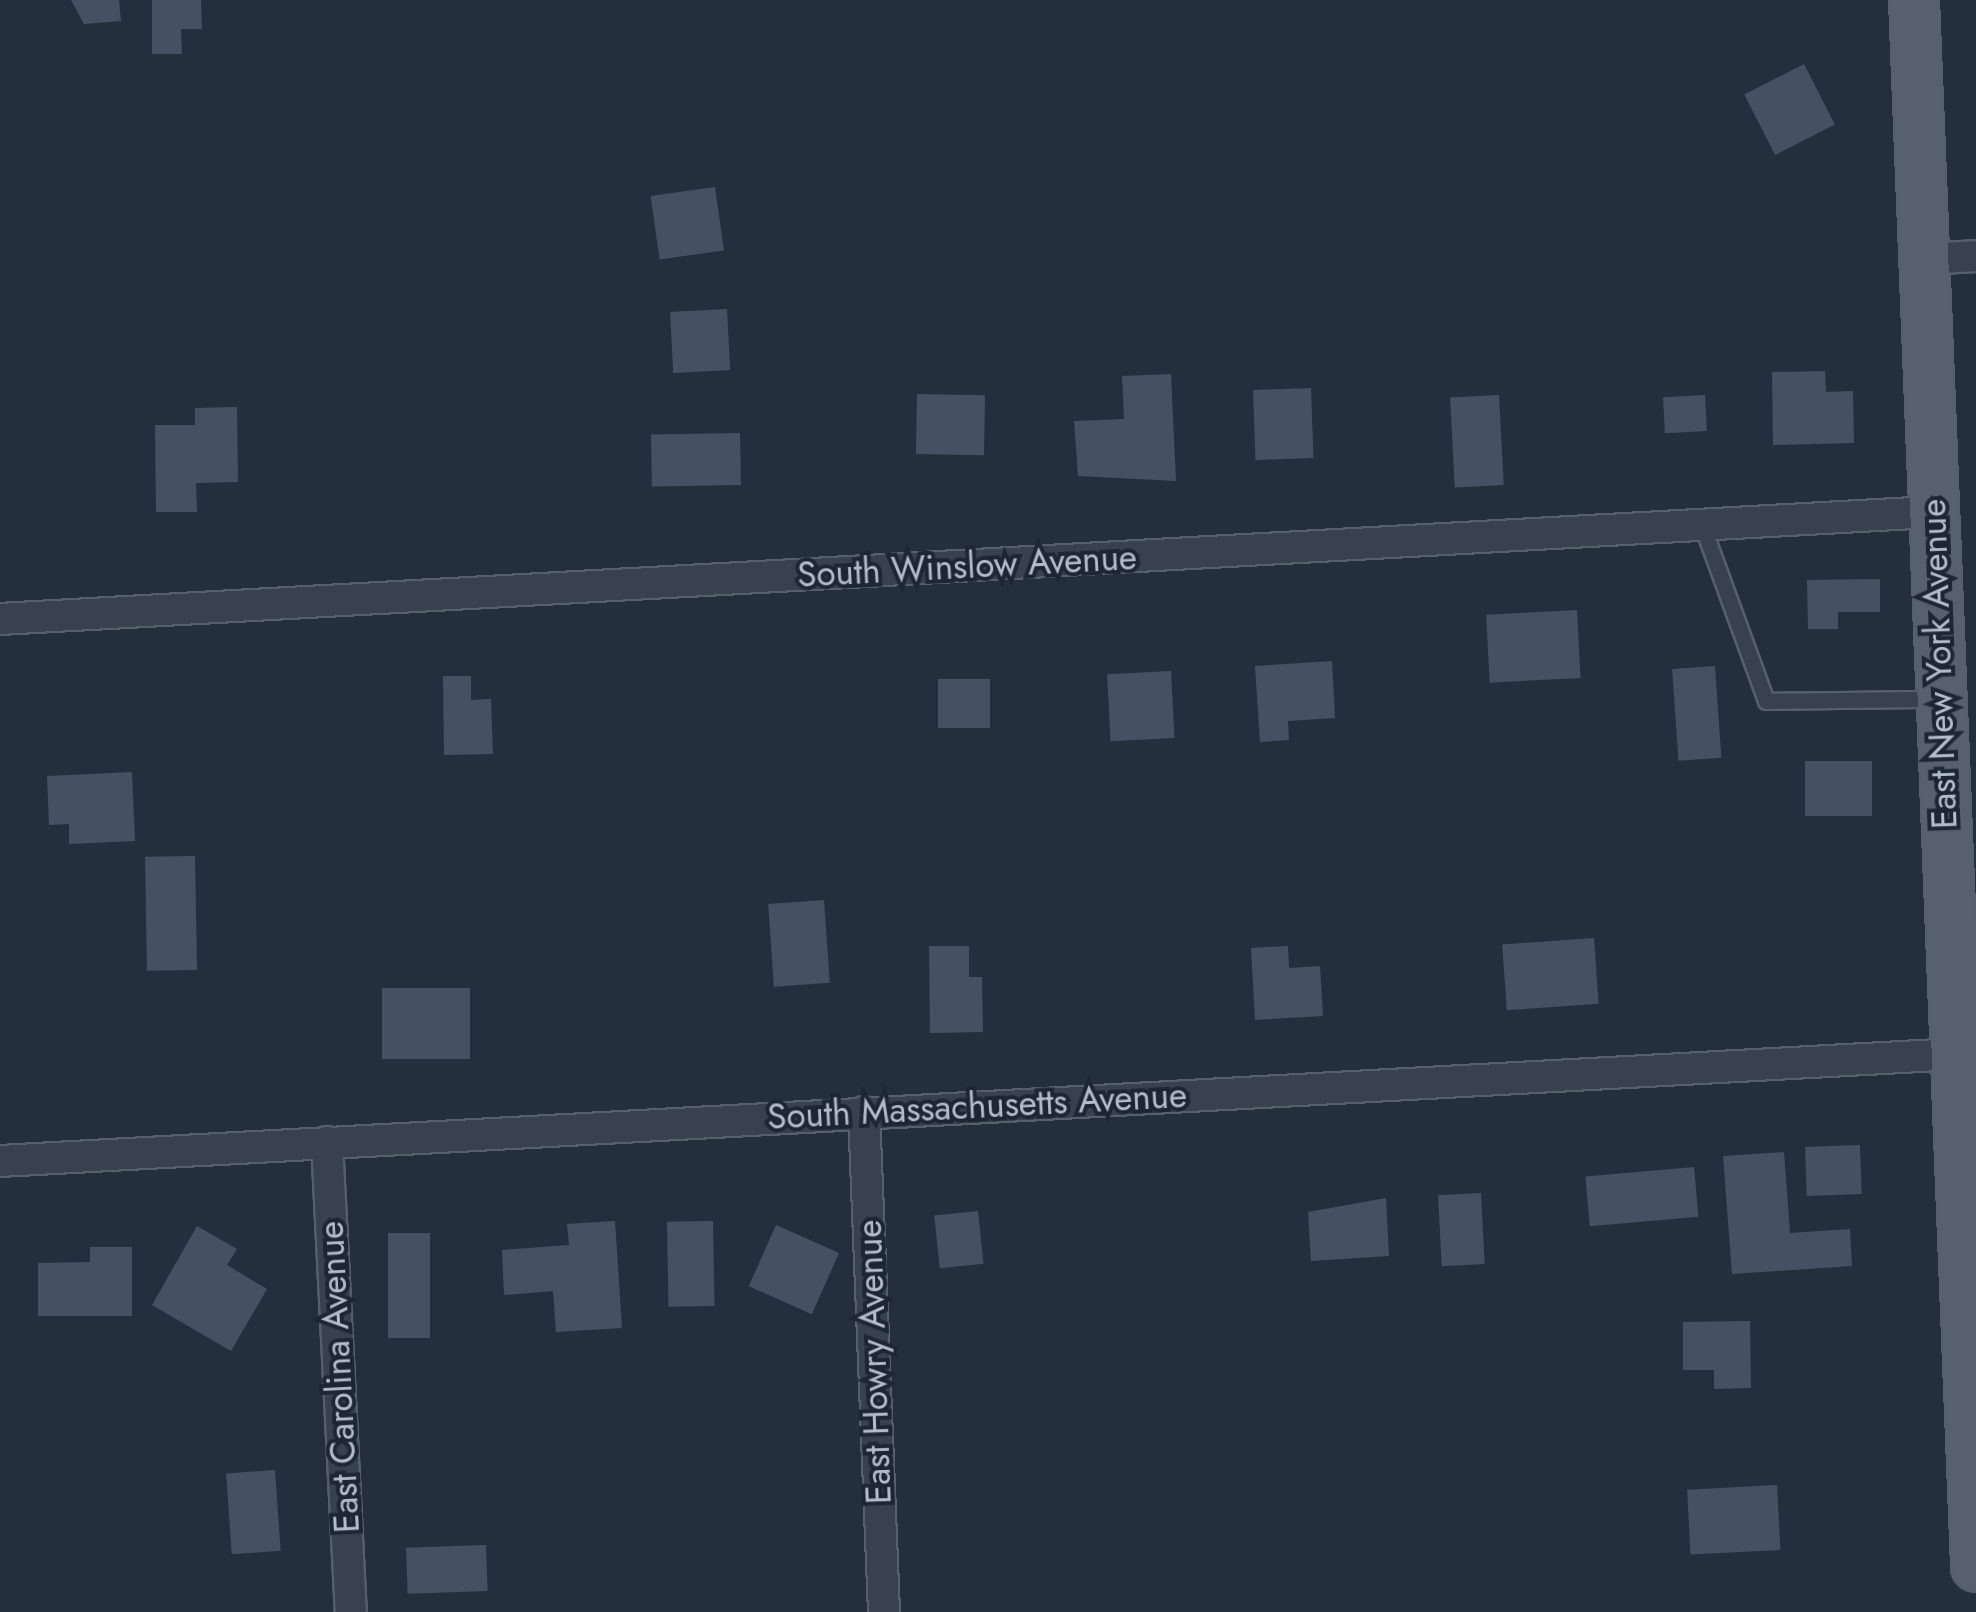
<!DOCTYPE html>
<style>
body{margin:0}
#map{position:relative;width:1976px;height:1612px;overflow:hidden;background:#242f3e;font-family:Jost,sans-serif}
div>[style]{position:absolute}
.building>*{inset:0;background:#455162;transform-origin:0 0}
.roads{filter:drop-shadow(2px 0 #565f6c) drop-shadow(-2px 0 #565f6c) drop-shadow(0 2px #565f6c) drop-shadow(0 -2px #565f6c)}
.lane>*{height:15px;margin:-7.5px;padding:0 7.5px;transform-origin:7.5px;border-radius:7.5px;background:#38414e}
.street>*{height:30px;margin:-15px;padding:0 15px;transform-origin:15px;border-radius:15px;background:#38414e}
.primary>*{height:48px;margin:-24px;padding:0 24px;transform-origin:24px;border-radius:24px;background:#56606e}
span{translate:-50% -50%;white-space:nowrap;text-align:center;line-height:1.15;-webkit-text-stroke:8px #1d2633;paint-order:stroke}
.street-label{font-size:35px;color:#b4bcc9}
</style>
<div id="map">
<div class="building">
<div style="clip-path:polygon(71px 0,119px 0,121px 21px,84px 24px)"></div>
<div style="clip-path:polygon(152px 0,201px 0,202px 29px,181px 29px,182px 54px,152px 54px)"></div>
<div style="left:1804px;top:64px;width:68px;height:67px;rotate:63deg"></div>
<div style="left:715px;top:187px;width:64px;height:65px;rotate:82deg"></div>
<div style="left:727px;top:309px;width:61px;height:57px;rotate:87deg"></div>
<div style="clip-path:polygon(1825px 371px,1826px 392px,1853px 391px,1854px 443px,1773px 445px,1772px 372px)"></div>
<div style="clip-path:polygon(1171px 374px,1176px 481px,1078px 476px,1074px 421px,1124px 419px,1122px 376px)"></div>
<div style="left:1311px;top:388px;width:70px;height:58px;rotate:88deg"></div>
<div style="left:917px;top:394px;width:68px;height:60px;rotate:1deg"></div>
<div style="left:1499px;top:395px;width:90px;height:49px;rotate:87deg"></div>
<div style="left:1705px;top:395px;width:36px;height:42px;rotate:87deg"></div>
<div style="clip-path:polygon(237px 407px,238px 482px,196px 483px,197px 512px,156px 512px,155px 425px,195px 425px,195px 408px)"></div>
<div style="left:740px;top:433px;width:52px;height:89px;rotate:89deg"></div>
<div style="clip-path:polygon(1880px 579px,1880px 612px,1838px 612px,1838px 629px,1808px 629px,1807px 580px)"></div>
<div style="left:1577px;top:610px;width:68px;height:91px;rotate:87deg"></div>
<div style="clip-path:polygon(1332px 661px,1335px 718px,1288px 721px,1289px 740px,1260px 742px,1255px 666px)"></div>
<div style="left:1715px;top:666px;width:92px;height:43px;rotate:86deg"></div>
<div style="left:1171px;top:671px;width:67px;height:64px;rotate:87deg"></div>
<div style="clip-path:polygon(443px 676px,471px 676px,471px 700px,491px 699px,493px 754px,444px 755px)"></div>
<div style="left:938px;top:679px;width:52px;height:49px"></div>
<div style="left:1872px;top:761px;width:55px;height:67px;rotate:90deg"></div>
<div style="clip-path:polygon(132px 772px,135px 841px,69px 844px,69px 824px,49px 825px,47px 776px)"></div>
<div style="left:195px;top:856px;width:114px;height:50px;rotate:89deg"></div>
<div style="left:824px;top:900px;width:83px;height:56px;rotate:86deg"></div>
<div style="left:1594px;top:938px;width:66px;height:92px;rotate:86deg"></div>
<div style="clip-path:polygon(929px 946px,969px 946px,969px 977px,982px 977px,983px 1032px,930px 1033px)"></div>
<div style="clip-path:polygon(1288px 946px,1289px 968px,1320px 966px,1323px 1016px,1255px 1020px,1251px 948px)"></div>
<div style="left:382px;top:988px;width:88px;height:71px"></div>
<div style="left:1860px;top:1145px;width:49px;height:55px;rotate:88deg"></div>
<div style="clip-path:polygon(1784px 1152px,1790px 1233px,1850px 1229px,1852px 1266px,1732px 1274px,1723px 1156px)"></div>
<div style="left:1694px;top:1167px;width:50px;height:109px;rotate:85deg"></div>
<div style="left:1481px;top:1193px;width:71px;height:43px;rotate:87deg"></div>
<div style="clip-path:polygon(1386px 1198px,1389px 1256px,1311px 1261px,1308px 1212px)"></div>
<div style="left:978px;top:1211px;width:53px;height:44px;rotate:84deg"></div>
<div style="clip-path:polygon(615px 1221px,622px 1328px,556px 1332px,553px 1291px,504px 1295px,502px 1250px,569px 1245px,567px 1224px)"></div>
<div style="left:713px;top:1221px;width:85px;height:46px;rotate:89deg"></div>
<div style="left:776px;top:1225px;width:69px;height:67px;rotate:24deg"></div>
<div style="clip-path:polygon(197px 1226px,237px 1249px,227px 1265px,267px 1289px,231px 1351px,152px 1305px)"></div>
<div style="left:388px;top:1233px;width:42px;height:105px"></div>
<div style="clip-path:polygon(90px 1247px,132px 1247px,132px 1316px,38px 1316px,38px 1263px,90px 1262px)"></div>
<div style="clip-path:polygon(1750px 1321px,1751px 1388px,1714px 1389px,1714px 1370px,1683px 1370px,1683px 1322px)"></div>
<div style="left:275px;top:1470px;width:81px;height:49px;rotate:86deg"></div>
<div style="left:1777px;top:1485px;width:65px;height:90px;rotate:87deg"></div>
<div style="left:486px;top:1545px;width:46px;height:80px;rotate:88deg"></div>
</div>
<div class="roads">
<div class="lane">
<div style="left:1702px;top:525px;width:187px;rotate:70deg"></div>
<div style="left:1766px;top:701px;width:168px;rotate:-0.7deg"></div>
</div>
<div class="street">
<div style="left:1924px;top:259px;width:52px;rotate:-3.3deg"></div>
<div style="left:0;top:619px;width:1937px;rotate:-3.17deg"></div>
<div style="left:864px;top:1112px;width:500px;rotate:87.71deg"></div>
<div style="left:327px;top:1142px;width:471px;rotate:87.1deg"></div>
<div style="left:0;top:1161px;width:1958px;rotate:-3.13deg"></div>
</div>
<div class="primary">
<div style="left:1914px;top:0;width:1568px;rotate:87.73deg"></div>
</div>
</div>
<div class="street-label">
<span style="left:967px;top:566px;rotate:-3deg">South Winslow Avenue</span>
<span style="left:1939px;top:664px;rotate:-92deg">East New York Avenue</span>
<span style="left:977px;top:1106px;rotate:-3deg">South Massachusetts Avenue</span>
<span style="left:874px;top:1362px;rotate:-92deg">East Howry Avenue</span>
<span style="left:339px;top:1377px;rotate:-93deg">East Carolina Avenue</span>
</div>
</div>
